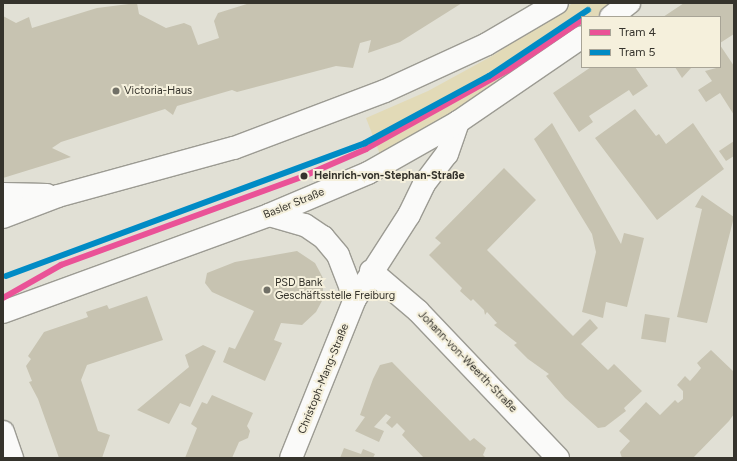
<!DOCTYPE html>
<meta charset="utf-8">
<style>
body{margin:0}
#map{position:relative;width:737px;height:461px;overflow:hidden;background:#e1e0d5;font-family:Figtree,sans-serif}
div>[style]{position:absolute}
.green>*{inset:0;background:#e2dab7}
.building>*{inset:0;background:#c7c3b1;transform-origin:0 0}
.roads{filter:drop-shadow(1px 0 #9c9b93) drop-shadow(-1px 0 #9c9b93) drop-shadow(0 1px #9c9b93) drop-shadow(0 -1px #9c9b93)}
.minor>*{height:22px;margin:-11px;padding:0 11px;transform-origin:11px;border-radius:11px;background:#fafaf9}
.major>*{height:22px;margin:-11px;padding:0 11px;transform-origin:11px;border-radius:11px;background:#fafaf9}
.tram-1>*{height:6px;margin:-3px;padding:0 3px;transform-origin:3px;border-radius:3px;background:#ea5297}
.tram-2>*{height:6px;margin:-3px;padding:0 3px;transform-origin:3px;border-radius:3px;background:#008bc5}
.dots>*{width:11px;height:11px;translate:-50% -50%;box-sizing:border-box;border:2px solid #f5f0dc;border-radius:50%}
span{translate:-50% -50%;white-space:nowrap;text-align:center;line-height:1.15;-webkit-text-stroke:4px #f5f0dc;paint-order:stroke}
.poi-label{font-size:11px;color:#35332c}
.left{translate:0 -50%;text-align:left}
.stop-label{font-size:11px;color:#35332c;font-weight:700}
.street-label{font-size:11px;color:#35332c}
.frame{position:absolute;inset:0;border:4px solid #35332c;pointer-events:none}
.legend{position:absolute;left:581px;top:16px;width:140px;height:52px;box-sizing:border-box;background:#f5f0dc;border:1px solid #a8a496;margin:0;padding:5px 7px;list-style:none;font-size:12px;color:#35332c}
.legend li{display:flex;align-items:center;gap:8px;height:20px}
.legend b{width:20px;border:1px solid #a8a496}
</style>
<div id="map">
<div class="green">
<div style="clip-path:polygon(573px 3px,616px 3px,596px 17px,582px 17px,582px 27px,451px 117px,381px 157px,366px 118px,428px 91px,492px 56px)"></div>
</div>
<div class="building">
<div style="clip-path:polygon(137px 3px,139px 14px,166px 28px,184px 23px,191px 26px,198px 45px,219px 38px,214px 21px,218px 13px,250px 3px,462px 3px,400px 42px,368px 53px,371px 40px,360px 43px,353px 68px,336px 66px,237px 92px,232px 90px,177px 106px,173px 115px,165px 109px,61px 142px,52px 148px,71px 157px,3px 178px,3px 16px,16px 23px,29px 17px,32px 28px,97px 8px)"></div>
<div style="clip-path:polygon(684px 3px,734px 3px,734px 34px,720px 43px,720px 17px,663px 17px)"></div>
<div style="clip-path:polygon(720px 45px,734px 66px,734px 115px,720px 93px,706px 102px,698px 90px,712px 81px,705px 71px,720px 67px)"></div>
<div style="clip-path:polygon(591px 67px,635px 67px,648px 86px,633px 96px,629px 90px,589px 116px,593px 122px,579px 132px,553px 93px)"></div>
<div style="clip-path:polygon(675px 67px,692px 67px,682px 78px)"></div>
<div style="clip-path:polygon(635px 109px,656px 136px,659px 134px,666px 144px,693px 123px,724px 169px,657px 220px,595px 138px)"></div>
<div style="clip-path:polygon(552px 123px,621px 244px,624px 233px,644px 238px,627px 307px,606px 302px,603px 318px,582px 312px,596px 252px,592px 234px,534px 139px)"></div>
<div style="clip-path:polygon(734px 141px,734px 156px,726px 161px,719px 151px)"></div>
<div style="clip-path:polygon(504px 168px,536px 200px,487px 250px,573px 336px,590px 319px,598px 328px,581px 344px,608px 370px,614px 364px,642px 391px,624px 408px,626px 411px,605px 427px,598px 428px,565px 398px,546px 376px,549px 374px,528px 359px,514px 345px,517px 343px,494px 325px,497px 323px,487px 312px,485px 315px,484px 310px,473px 299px,471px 301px,460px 291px,462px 288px,429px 255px,441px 243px,435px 238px)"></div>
<div style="clip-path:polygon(702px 195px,734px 217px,707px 323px,677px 317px,702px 209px,695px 207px)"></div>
<div style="clip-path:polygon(297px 251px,315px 263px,323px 278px,323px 299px,316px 312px,302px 325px,281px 323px,274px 340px,282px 343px,265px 381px,223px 362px,229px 347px,235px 349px,254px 311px,212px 292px,205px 283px,207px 273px,235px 262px)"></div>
<div style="clip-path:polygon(147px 296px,163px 340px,87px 365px,81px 380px,98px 431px,110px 435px,102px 458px,59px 458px,38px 399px,29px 382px,32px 381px,26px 366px,31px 359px,28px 356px,44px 332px,88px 317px,86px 312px,107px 305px,109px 309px)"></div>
<div style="left:645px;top:314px;width:25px;height:25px;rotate:9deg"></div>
<div style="clip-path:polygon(203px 345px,216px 351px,190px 407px,180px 403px,169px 424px,137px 410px,189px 367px,185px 355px)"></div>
<div style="clip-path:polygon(711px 350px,734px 372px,734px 414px,729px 421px,693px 458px,622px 458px,620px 452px,630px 441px,619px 431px,646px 402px,660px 415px,675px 400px,678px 403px,683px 399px,683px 391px,677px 385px,685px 376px,690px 381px,697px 373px,701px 368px,697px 363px)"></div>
<div style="clip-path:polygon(392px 362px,470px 441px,474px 438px,486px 448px,483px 455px,486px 458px,424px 458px,402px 435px,405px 431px,397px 423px,392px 428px,386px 423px,391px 417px,386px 414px,374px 427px,384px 431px,379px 442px,355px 431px,365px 417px,360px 415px,373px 379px,380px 365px)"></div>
<div style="clip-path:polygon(212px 395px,253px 413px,247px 426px,250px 431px,248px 438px,239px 442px,232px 458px,185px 458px,197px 428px,191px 424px,202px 402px,207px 404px)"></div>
<div style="clip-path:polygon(344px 448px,361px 454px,363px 449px,375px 454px,373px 458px,340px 458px)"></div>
</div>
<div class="roads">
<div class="minor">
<div style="left:269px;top:215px;width:37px;rotate:16deg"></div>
<div style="left:305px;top:225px;width:22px;rotate:34deg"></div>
<div style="left:323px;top:237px;width:23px;rotate:50deg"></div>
<div style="left:338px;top:255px;width:47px;rotate:68.9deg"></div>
<div style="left:371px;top:271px;width:62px;rotate:40.4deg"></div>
<div style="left:418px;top:311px;width:203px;rotate:46.4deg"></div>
<div style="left:291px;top:458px;width:171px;rotate:-68.1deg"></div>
<div style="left:355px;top:299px;width:100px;rotate:-57.3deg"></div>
<div style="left:409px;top:215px;width:34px;rotate:-64deg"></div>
<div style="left:424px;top:184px;width:38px;rotate:-53deg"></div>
<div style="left:447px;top:154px;width:34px;rotate:-71deg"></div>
</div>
<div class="major">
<div style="left:611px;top:17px;width:23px;rotate:-38deg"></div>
<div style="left:3px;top:194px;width:44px;rotate:1.3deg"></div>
<div style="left:3px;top:217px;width:59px;rotate:-20.9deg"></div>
<div style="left:58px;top:196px;width:182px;rotate:-15.3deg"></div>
<div style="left:234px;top:148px;width:161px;rotate:-20.7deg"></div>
<div style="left:385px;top:91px;width:112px;rotate:-24.7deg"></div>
<div style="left:487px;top:44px;width:81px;rotate:-30.4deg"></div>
<div style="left:3px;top:312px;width:283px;rotate:-20deg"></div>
<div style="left:269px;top:215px;width:108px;rotate:-23deg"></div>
<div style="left:368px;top:173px;width:103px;rotate:-29.5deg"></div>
<div style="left:458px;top:122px;width:150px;rotate:-34.4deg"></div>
<div style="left:3px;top:432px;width:28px;rotate:71deg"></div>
</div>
</div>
<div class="tram-1">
<div style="left:3px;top:298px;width:67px;rotate:-29.6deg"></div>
<div style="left:61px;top:265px;width:259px;rotate:-20.1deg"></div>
<div style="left:304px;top:176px;width:68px;rotate:-23.5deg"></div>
<div style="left:366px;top:149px;width:162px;rotate:-29.1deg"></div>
<div style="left:508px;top:70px;width:89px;rotate:-34deg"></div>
</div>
<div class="tram-2">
<div style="left:6px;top:276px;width:383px;rotate:-20.3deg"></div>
<div style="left:365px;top:143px;width:141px;rotate:-28.4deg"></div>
<div style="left:489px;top:76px;width:119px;rotate:-33.7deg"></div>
</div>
<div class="dots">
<div style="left:116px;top:91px;background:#717067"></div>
<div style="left:304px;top:176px;background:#35332c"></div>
<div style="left:267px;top:290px;background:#717067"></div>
</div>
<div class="poi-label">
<span class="left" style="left:124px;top:91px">Victoria-Haus</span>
<span class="left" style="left:275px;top:290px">PSD Bank<br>Geschäftsstelle Freiburg</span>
</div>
<div class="stop-label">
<span class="left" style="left:314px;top:176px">Heinrich-von-Stephan-Straße</span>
</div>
<div class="street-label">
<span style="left:294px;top:204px;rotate:-22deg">Basler Straße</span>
<span style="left:467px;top:362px;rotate:46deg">Johann-von-Weerth-Straße</span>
<span style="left:324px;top:379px;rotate:-68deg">Christoph-Mang-Straße</span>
</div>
<div class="frame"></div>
<ul class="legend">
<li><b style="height:5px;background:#ea5297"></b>Tram 4</li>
<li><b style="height:5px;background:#008bc5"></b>Tram 5</li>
</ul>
</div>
